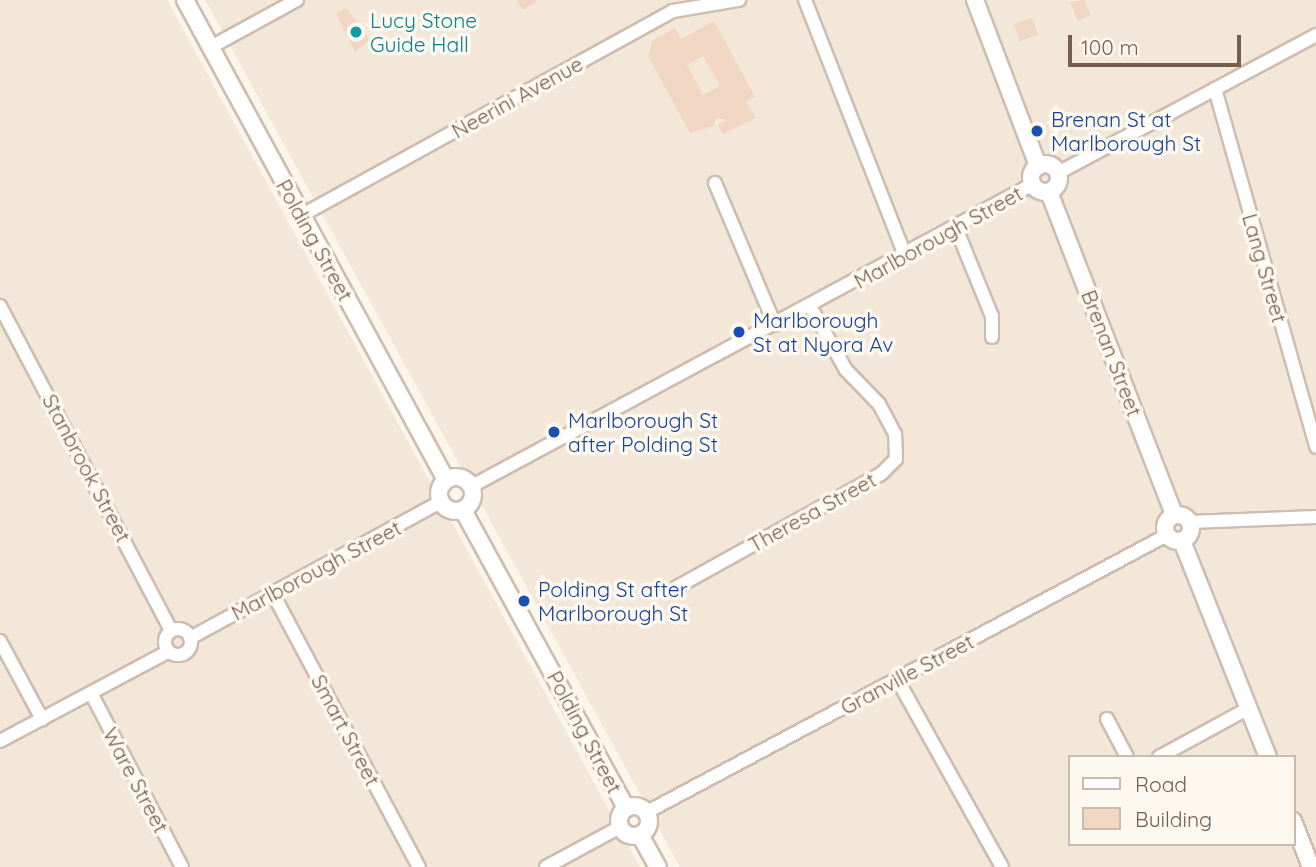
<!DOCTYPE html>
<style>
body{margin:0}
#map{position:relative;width:1316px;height:867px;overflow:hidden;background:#fcf5ea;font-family:Quicksand,sans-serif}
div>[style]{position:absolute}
.residential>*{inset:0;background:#f3e7d9}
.building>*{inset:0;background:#f0d6c3;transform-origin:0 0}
.roads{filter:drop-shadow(2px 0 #cebdb0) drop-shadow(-2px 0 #cebdb0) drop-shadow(0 2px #cebdb0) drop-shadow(0 -2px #cebdb0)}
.street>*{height:12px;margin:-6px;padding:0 6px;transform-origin:6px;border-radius:6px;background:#fff}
.street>.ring{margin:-6px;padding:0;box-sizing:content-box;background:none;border:12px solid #fff;border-radius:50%}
.secondary>*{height:16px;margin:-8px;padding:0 8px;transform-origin:8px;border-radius:8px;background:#fff}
.secondary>.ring{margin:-8px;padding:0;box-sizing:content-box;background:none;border:16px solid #fff;border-radius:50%}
.dots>*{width:19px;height:19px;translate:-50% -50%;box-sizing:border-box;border:4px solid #fef9f0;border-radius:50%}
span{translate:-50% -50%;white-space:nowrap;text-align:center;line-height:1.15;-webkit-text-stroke:7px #fef9f0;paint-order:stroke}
.culture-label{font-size:21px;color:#0d838f}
.left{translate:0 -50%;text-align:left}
.street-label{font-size:21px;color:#765d4e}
.transit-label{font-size:21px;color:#164399}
.legend{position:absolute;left:1068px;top:755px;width:228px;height:91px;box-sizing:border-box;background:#fef9f0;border:2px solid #c8bbaf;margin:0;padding:9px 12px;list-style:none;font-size:21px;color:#765d4e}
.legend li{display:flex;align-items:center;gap:14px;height:35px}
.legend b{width:35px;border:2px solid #c8bbaf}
.scale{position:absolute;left:1068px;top:35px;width:173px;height:32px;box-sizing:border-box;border:4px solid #765d4e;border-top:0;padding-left:9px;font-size:21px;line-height:24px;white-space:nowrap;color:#765d4e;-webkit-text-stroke:5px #fef9f0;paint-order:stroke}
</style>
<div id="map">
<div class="residential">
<div style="clip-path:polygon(0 0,167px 0,640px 867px,0 867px)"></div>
<div style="clip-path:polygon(evenodd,205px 0,1316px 0,1316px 867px,680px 867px,205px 0,1069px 757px,1293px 757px,1293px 844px,1069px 844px,1069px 757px)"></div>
</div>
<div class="building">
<div style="clip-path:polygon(516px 0,536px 0,537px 2px,522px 10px)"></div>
<div style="clip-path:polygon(1084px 0,1091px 15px,1078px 21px,1070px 2px)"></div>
<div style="clip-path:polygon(346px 8px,370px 40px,355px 52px,336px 14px)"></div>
<div style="left:1032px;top:18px;width:18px;height:19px;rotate:71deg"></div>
<div style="clip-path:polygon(evenodd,714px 21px,755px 97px,746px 101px,756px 118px,723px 134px,718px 125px,726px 120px,716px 118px,714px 126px,690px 133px,648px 56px,652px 41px,675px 28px,681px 39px,714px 21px,703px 56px,720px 86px,703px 95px,687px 65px,703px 56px)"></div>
</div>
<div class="roads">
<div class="street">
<div style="left:805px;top:0;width:274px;rotate:68.6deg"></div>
<div style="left:211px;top:47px;width:98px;rotate:-28.7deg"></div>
<div style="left:1215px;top:89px;width:372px;rotate:74.2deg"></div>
<div style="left:1058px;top:173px;width:293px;rotate:-28.1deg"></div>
<div style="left:715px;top:183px;width:154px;rotate:67.1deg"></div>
<div style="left:302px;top:215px;width:423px;rotate:-28.8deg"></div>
<div style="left:673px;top:11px;width:67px;rotate:-9.5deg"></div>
<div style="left:956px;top:228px;width:95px;rotate:67.8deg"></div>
<div style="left:992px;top:316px;width:21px;rotate:90deg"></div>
<div style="left:0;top:306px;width:367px;rotate:62.2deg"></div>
<div style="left:472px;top:486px;width:637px;rotate:-28.29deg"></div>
<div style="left:1190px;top:522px;width:126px;rotate:-2.3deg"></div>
<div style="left:677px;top:587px;width:233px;rotate:-29deg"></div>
<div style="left:881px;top:474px;width:21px;rotate:-45deg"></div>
<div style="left:896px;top:459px;width:25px;rotate:-92deg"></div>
<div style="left:895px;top:434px;width:34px;rotate:-118deg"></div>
<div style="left:879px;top:404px;width:47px;rotate:-134.1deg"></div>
<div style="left:846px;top:370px;width:73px;rotate:-119.4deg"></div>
<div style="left:272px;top:592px;width:312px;rotate:61.9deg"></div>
<div class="ring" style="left:165px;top:629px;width:14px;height:14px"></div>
<div style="left:190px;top:638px;width:285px;rotate:-28.5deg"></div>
<div style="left:0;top:641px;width:89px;rotate:61.7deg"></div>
<div style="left:897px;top:679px;width:215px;rotate:60.8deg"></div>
<div style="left:91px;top:693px;width:196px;rotate:62.4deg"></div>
<div style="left:1107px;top:719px;width:43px;rotate:62.2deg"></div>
<div style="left:0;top:741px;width:191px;rotate:-28deg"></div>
<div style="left:1159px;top:757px;width:102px;rotate:-28.6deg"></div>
<div style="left:647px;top:812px;width:589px;rotate:-28.04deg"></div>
<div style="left:546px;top:867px;width:84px;rotate:-28.4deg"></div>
</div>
<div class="secondary">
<div style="left:185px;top:0;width:546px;rotate:61.46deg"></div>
<div style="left:975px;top:0;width:178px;rotate:69.2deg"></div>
<div class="ring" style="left:1031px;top:164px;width:12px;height:12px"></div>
<div style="left:1049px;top:192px;width:346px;rotate:68.8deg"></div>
<div class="ring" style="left:439px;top:477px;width:18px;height:18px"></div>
<div style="left:463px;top:510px;width:340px;rotate:61.3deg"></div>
<div class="ring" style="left:1165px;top:515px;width:10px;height:10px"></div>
<div style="left:1182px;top:541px;width:232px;rotate:68.3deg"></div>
<div class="ring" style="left:619px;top:806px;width:14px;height:14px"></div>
<div style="left:1293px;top:821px;width:49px;rotate:68.6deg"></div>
<div style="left:640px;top:835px;width:37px;rotate:61deg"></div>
</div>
</div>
<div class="dots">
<div style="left:356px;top:32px;background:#0f9aa8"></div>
<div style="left:1037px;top:131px;background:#1a4fb4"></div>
<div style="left:739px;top:332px;background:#1a4fb4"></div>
<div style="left:554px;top:432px;background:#1a4fb4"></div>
<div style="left:524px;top:601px;background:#1a4fb4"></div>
</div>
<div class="culture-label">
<span class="left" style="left:370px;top:32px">Lucy Stone<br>Guide Hall</span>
</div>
<div class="street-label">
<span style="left:517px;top:97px;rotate:-29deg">Neerini Avenue</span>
<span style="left:938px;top:237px;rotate:-29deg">Marlborough Street</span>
<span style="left:315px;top:240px;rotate:61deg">Polding Street</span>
<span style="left:1265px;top:268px;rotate:74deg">Lang Street</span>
<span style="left:1112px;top:353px;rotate:69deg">Brenan Street</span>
<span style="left:87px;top:468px;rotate:62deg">Stanbrook Street</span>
<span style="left:812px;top:512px;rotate:-29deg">Theresa Street</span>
<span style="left:316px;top:570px;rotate:-28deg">Marlborough Street</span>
<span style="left:907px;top:674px;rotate:-28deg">Granville Street</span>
<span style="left:346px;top:730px;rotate:62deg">Smart Street</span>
<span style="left:585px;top:732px;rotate:62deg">Polding Street</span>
<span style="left:136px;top:780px;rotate:62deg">Ware Street</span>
</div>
<div class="transit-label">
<span class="left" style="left:1051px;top:131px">Brenan St at<br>Marlborough St</span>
<span class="left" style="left:753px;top:332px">Marlborough<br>St at Nyora Av</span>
<span class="left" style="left:568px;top:432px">Marlborough St<br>after Polding St</span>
<span class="left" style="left:538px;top:601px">Polding St after<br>Marlborough St</span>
</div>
<ul class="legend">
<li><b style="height:9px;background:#fff"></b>Road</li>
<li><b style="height:19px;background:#f0d6c3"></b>Building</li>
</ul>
<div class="scale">100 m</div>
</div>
